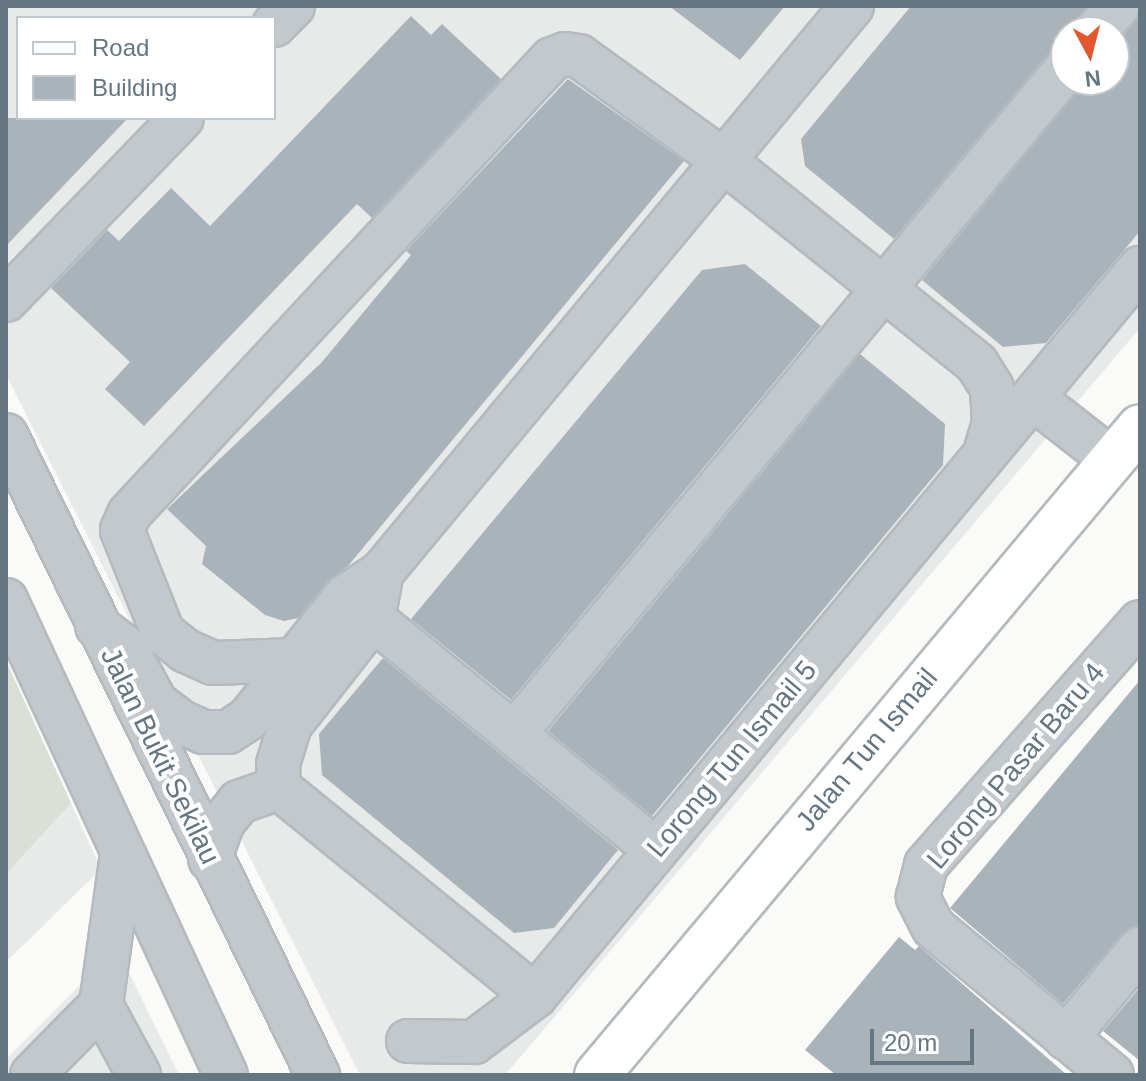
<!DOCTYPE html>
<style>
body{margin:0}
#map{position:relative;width:1146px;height:1081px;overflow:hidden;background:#fafaf8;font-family:Helvetica,sans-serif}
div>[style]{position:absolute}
.built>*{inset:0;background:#e8e9e9}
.green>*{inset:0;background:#dadfd7}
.building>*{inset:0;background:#aab3b9}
.roads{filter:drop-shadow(2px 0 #b5babe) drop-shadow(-2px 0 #b5babe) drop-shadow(0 2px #b5babe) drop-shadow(0 -2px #b5babe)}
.minor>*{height:42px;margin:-21px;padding:0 21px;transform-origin:21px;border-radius:21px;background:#c3c8cc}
.major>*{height:44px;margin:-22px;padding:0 22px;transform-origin:22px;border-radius:22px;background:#fff}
span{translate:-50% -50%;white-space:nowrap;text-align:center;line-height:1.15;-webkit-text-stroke:8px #fff;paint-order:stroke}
.street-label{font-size:28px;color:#657683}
.frame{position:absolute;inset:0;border:8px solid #657683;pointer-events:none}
.legend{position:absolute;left:16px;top:16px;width:260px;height:104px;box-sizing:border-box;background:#fff;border:2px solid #c1c8cd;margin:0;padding:10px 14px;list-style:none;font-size:24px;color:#657683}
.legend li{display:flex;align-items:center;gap:16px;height:40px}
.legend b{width:40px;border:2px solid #c1c8cd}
.north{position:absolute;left:1050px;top:16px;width:80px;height:80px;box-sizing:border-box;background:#fff;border:2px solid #c1c8cd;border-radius:50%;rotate:173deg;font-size:22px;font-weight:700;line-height:32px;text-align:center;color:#657683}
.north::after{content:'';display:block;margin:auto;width:28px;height:36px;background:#e4572e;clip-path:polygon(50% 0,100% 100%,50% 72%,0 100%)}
.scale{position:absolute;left:870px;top:1029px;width:104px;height:36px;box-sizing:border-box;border:4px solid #657683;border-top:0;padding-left:10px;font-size:24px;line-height:28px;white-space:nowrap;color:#657683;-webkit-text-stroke:6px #fff;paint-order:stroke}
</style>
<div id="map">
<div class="built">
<div style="clip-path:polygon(evenodd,6px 6px,1140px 6px,1140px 328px,505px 1075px,360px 1075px,6px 375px,6px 6px,18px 18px,274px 18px,274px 118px,18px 118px,18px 18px,6px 6px,1066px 32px,1114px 32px,1114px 80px,1066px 80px,1066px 32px)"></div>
<div style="clip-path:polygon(6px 661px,101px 869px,6px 962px)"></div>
<div style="clip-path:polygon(117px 948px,179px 1075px,6px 1075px,6px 1059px)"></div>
</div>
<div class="green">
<div style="clip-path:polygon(6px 661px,71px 803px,6px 874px)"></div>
</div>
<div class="building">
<div style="clip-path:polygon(669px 6px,785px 6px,740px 60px)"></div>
<div style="clip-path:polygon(911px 6px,1087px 6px,1073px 32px,1066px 32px,1066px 46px,1048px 54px,894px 239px,805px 166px,801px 139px)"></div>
<div style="clip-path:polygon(1140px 14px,1140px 231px,1046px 343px,1003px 347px,922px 280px,1087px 80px,1114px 80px,1114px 48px)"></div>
<div style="clip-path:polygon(411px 16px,431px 35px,442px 24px,501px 79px,372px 218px,357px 204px,144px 426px,105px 389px,130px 362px,51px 288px,107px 230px,119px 241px,171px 188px,210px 226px)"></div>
<div style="clip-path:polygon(568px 79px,684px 161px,348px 566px,327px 582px,298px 618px,284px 621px,265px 615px,202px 564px,206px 546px,167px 509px,322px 362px,411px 255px,406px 251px)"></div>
<div style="clip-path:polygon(6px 118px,128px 118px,6px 246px)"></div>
<div style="clip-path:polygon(745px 264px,821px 326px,511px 700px,411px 619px,702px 270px)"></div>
<div style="clip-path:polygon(860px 354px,945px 424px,943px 465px,652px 816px,548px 731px)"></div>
<div style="clip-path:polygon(383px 658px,618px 850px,554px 928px,514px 933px,322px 775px,319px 734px)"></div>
<div style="clip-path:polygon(1140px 680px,1140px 926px,1122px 934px,1063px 1004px,950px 908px)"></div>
<div style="clip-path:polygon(899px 937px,915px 950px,919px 946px,1067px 1075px,836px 1075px,805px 1050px)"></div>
<div style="clip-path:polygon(1140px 987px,1140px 1061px,1103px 1031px)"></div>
</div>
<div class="roads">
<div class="minor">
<div style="left:274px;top:25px;width:27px;rotate:-45deg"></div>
<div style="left:1096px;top:32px;width:34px;rotate:-50deg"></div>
<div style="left:6px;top:300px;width:253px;rotate:-46deg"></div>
<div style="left:1034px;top:399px;width:99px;rotate:38deg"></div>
<div style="left:6px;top:435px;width:712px;rotate:64.01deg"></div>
<div style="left:382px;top:572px;width:48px;rotate:100.8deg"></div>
<div style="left:373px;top:619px;width:135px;rotate:128.1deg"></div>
<div style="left:290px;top:725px;width:41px;rotate:107.1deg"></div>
<div style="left:278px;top:764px;width:24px;rotate:88deg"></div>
<div style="left:279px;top:788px;width:330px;rotate:39.1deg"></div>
<div style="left:535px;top:996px;width:947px;rotate:-50.27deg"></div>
<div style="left:6px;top:600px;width:523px;rotate:65.15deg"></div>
<div style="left:373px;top:619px;width:365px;rotate:39.2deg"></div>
<div style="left:97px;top:626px;width:36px;rotate:37deg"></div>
<div style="left:126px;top:648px;width:63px;rotate:61.4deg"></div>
<div style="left:156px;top:703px;width:31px;rotate:37deg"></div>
<div style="left:181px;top:722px;width:24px;rotate:24deg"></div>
<div style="left:203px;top:732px;width:25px"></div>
<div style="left:228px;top:732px;width:24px;rotate:-33deg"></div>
<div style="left:248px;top:719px;width:156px;rotate:-51.5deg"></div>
<div style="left:345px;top:597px;width:45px;rotate:-34deg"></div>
<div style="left:382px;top:572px;width:736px;rotate:-50.29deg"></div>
<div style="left:295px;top:660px;width:82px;rotate:177.9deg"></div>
<div style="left:213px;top:663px;width:30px;rotate:-156deg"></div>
<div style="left:186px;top:651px;width:29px;rotate:-142deg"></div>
<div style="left:163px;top:633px;width:111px;rotate:-111.7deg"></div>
<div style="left:122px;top:530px;width:17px;rotate:-66deg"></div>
<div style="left:129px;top:514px;width:621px;rotate:-47.09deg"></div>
<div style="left:552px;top:59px;width:14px;rotate:-21deg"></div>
<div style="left:565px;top:54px;width:14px;rotate:8deg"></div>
<div style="left:579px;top:56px;width:179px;rotate:35.9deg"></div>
<div style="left:724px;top:161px;width:324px;rotate:38.7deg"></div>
<div style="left:977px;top:364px;width:28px;rotate:58deg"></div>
<div style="left:992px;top:388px;width:35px;rotate:87deg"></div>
<div style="left:994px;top:423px;width:34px;rotate:107deg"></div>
<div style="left:514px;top:734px;width:864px;rotate:-50.3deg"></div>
<div style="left:210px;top:859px;width:39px;rotate:-71deg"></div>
<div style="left:223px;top:822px;width:26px;rotate:-51deg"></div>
<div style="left:239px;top:802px;width:42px;rotate:-19.3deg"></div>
<div style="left:101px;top:1005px;width:80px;rotate:61.5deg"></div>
<div style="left:1066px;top:1038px;width:116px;rotate:-50.3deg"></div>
<div style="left:408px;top:1041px;width:66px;rotate:0.9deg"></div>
<div style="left:474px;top:1042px;width:76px;rotate:-37deg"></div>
<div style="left:32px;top:1075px;width:98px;rotate:-45.4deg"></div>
<div style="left:101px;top:1005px;width:153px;rotate:-82.1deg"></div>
<div style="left:1112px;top:1075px;width:232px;rotate:-140.4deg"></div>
<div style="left:933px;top:927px;width:34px;rotate:-117deg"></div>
<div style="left:918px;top:897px;width:33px;rotate:-76deg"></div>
<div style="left:926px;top:865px;width:324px;rotate:-48.6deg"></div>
</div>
<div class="major">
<div style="left:597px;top:1075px;width:845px;rotate:-50.04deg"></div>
</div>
</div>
<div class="street-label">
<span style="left:867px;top:750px;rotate:-50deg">Jalan Tun Ismail</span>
<span style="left:160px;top:756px;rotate:64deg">Jalan Bukit Sekilau</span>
<span style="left:732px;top:759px;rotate:-50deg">Lorong Tun Ismail 5</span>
<span style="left:1016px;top:766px;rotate:-50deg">Lorong Pasar Baru 4</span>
</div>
<div class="frame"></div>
<ul class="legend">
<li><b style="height:10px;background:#fff"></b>Road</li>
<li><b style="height:22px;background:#aab3b9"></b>Building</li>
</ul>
<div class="north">N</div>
<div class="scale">20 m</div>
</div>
